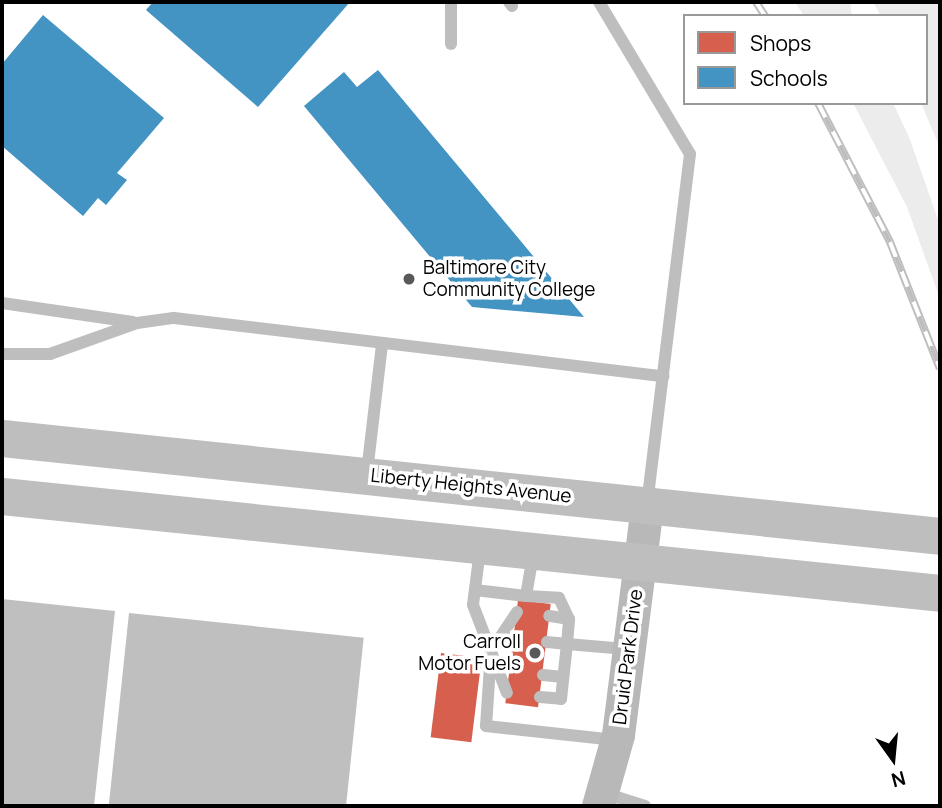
<!DOCTYPE html>
<style>
body{margin:0}
#map{position:relative;width:942px;height:808px;overflow:hidden;background:#fff;font-family:Manrope,sans-serif}
div>[style]{position:absolute}
.green>*{inset:0;background:#ececec}
.water>*{inset:0;background:#bfbfbf;transform-origin:0 0}
.shops>*{inset:0;background:#d6604d;transform-origin:0 0}
.schools>*{inset:0;background:#4393c3}
.service>*{height:12px;margin:-6px;padding:0 6px;transform-origin:6px;border-radius:6px;background:#bebebe}
.secondary>*{height:33px;margin:-16.5px;padding:0 16.5px;transform-origin:16.5px;border-radius:16.5px;background:#b8b8b8}
.primary>*{height:37px;margin:-18.5px;padding:0 18.5px;transform-origin:18.5px;border-radius:18.5px;background:#bebebe}
.rail>*{height:8px;margin-top:-4px;transform-origin:0;background:repeating-linear-gradient(90deg,#fff 0 16px,#bebebe 0 32px);box-sizing:border-box;border-block:2px solid #bebebe}
.dots>*{width:19px;height:19px;translate:-50% -50%;box-sizing:border-box;border:4px solid #fff;border-radius:50%}
span{translate:-50% -50%;white-space:nowrap;text-align:center;line-height:1.15;-webkit-text-stroke:7px #fff;paint-order:stroke}
.poi-label{font-size:19px;color:#000}
.left{translate:0 -50%;text-align:left}
.right{translate:-100% -50%;text-align:right}
.street-label{font-size:19px;color:#000}
.frame{position:absolute;inset:0;border:4px solid #000;pointer-events:none}
.legend{position:absolute;left:683px;top:14px;width:245px;height:91px;box-sizing:border-box;background:#fff;border:2px solid #999;margin:0;padding:9px 12px;list-style:none;font-size:21px;color:#000}
.legend li{display:flex;align-items:center;gap:14px;height:35px}
.legend b{width:35px;border:2px solid #999}
.north{position:absolute;left:858px;top:724px;width:70px;height:70px;-webkit-text-stroke:5px #fff;paint-order:stroke;rotate:165deg;font-size:19px;font-weight:700;line-height:28px;text-align:center;color:#000}
.north::after{content:'';display:block;margin:auto;width:24px;height:32px;background:#000;clip-path:polygon(50% 0,100% 100%,50% 72%,0 100%)}
</style>
<div id="map">
<div class="green">
<div style="clip-path:polygon(795px 2px,850px 2px,852px 16px,804px 16px)"></div>
<div style="clip-path:polygon(873px 2px,940px 2px,940px 148px,921px 103px,926px 103px,926px 16px,881px 16px)"></div>
<div style="clip-path:polygon(853px 103px,893px 103px,909px 137px,940px 225px,940px 299px,907px 207px)"></div>
</div>
<div class="water">
<div style="clip-path:polygon(2px 599px,115px 611px,94px 806px,2px 806px)"></div>
<div style="left:129px;top:613px;width:236px;height:194px;rotate:6deg"></div>
</div>
<div class="shops">
<div style="left:518px;top:600px;width:33px;height:104px;rotate:7deg"></div>
<div style="left:441px;top:653px;width:41px;height:85px;rotate:7deg"></div>
</div>
<div class="schools">
<div style="clip-path:polygon(153px 2px,350px 2px,258px 107px,146px 10px)"></div>
<div style="clip-path:polygon(43px 15px,164px 118px,117px 173px,127px 180px,106px 205px,98px 198px,83px 216px,2px 146px,2px 64px)"></div>
<div style="clip-path:polygon(378px 70px,584px 317px,472px 307px,304px 106px,344px 72px,357px 87px)"></div>
</div>
<div class="service">
<div style="left:509px;top:2px;width:5px;rotate:53deg"></div>
<div style="left:599px;top:2px;width:177px;rotate:59.1deg"></div>
<div style="left:690px;top:154px;width:353px;rotate:97deg"></div>
<div style="left:451px;top:44px;width:42px;rotate:-90deg"></div>
<div style="left:2px;top:303px;width:132px;rotate:8.3deg"></div>
<div style="left:2px;top:354px;width:48px"></div>
<div style="left:50px;top:354px;width:92px;rotate:-19.6deg"></div>
<div style="left:137px;top:323px;width:37px;rotate:-8deg"></div>
<div style="left:174px;top:318px;width:493px;rotate:6.8deg"></div>
<div style="left:367px;top:472px;width:129px;rotate:-83.3deg"></div>
<div style="left:480px;top:550px;width:55px;rotate:97.3deg"></div>
<div style="left:473px;top:605px;width:94px;rotate:68.9deg"></div>
<div style="left:475px;top:590px;width:51px;rotate:6.7deg"></div>
<div style="left:526px;top:596px;width:42px;rotate:-80.3deg"></div>
<div style="left:526px;top:596px;width:33px;rotate:3deg"></div>
<div style="left:559px;top:598px;width:23px;rotate:65deg"></div>
<div style="left:517px;top:612px;width:47px;rotate:123.7deg"></div>
<div style="left:491px;top:651px;width:75px;rotate:93.8deg"></div>
<div style="left:486px;top:726px;width:130px;rotate:6.2deg"></div>
<div style="left:547px;top:642px;width:20px;rotate:6deg"></div>
<div style="left:567px;top:644px;width:25px;rotate:-85deg"></div>
<div style="left:569px;top:619px;width:20px;rotate:-171deg"></div>
<div style="left:543px;top:675px;width:20px;rotate:6deg"></div>
<div style="left:540px;top:697px;width:21px;rotate:5deg"></div>
<div style="left:561px;top:699px;width:55px;rotate:-83.8deg"></div>
<div style="left:567px;top:644px;width:59px;rotate:4.8deg"></div>
<div style="left:604px;top:793px;width:43px;rotate:17.6deg"></div>
</div>
<div class="secondary">
<div style="left:598px;top:806px;width:74px;rotate:-74.3deg"></div>
<div style="left:618px;top:735px;width:233px;rotate:-82.8deg"></div>
</div>
<div class="primary">
<div style="left:2px;top:438px;width:943px;rotate:5.96deg"></div>
<div style="left:2px;top:496px;width:943px;rotate:5.9deg"></div>
</div>
<div class="rail">
<div style="left:756px;top:2px;width:17px;rotate:57deg"></div>
<div style="left:818px;top:103px;width:157px;rotate:62.6deg"></div>
<div style="left:890px;top:242px;width:136px;rotate:68.5deg"></div>
</div>
<div class="dots">
<div style="left:409px;top:279px;background:#595959"></div>
<div style="left:535px;top:653px;background:#595959"></div>
</div>
<div class="poi-label">
<span class="left" style="left:423px;top:279px">Baltimore City<br>Community College</span>
<span class="right" style="left:521px;top:653px">Carroll<br>Motor Fuels</span>
</div>
<div class="street-label">
<span style="left:471px;top:486px;rotate:6deg">Liberty Heights Avenue</span>
<span style="left:628px;top:657px;rotate:-83deg">Druid Park Drive</span>
</div>
<div class="frame"></div>
<ul class="legend">
<li><b style="height:19px;background:#d6604d"></b>Shops</li>
<li><b style="height:19px;background:#4393c3"></b>Schools</li>
</ul>
<div class="north">N</div>
</div>
